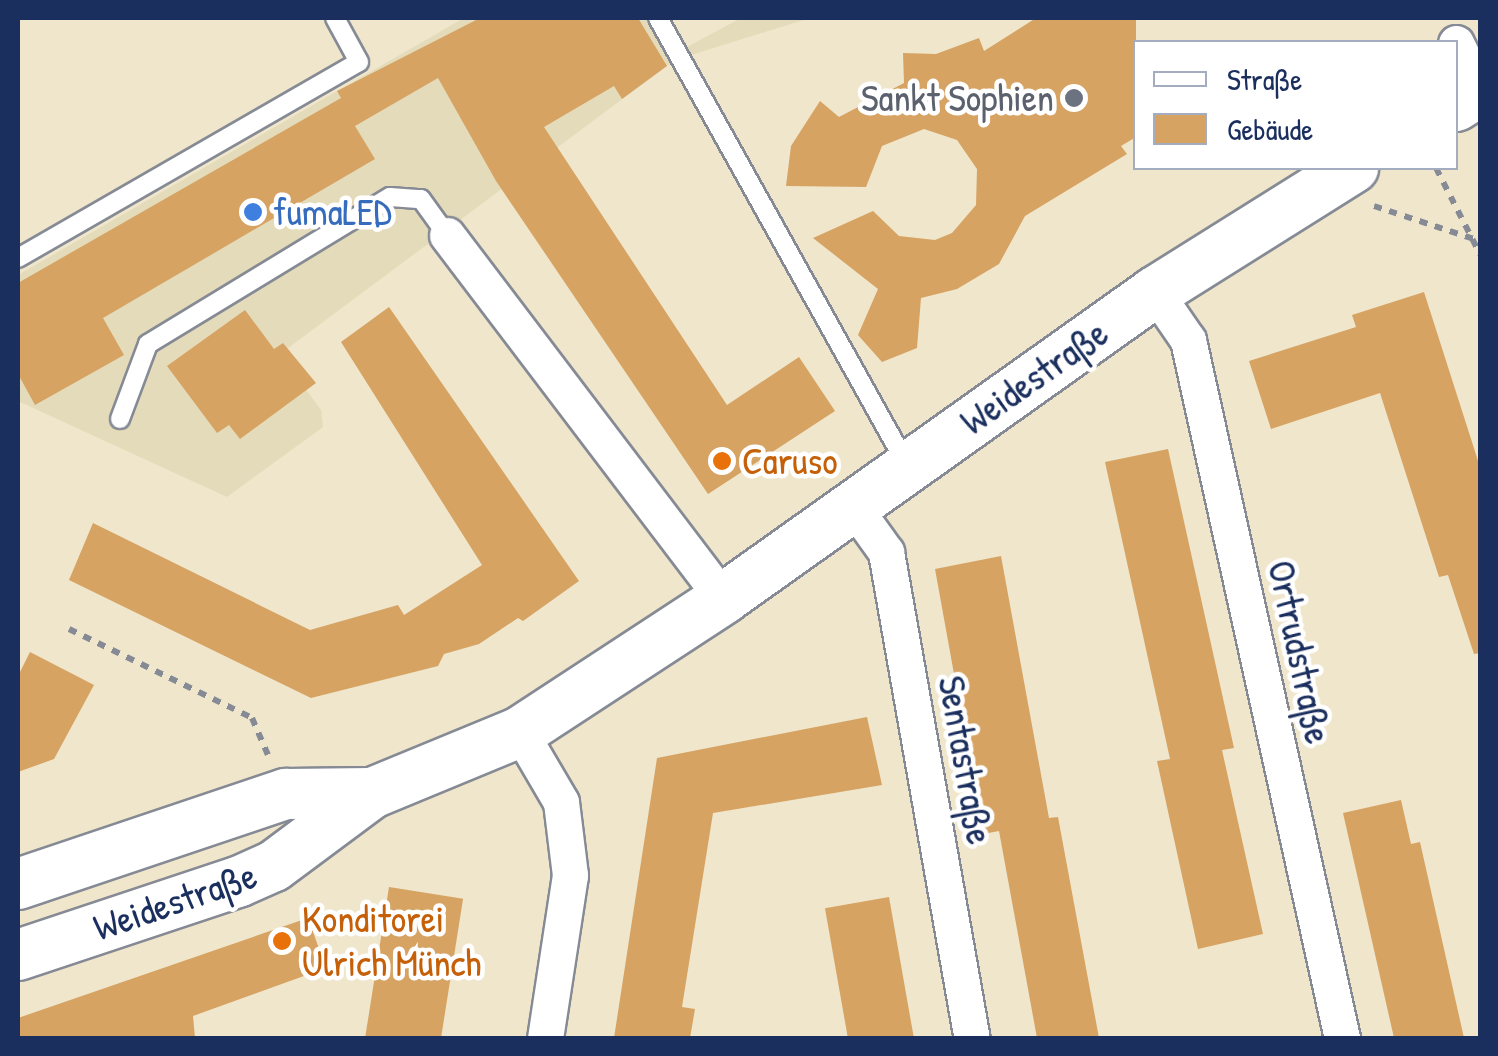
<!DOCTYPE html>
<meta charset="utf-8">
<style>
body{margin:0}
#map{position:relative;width:1498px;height:1056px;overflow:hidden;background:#efe6cb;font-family:"Patrick Hand",sans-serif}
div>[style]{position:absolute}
.built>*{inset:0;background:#e4dbba}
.building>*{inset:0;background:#d6a363;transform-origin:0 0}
.path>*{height:6px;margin-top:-3px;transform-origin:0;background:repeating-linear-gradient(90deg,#858a94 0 8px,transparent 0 16px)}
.roads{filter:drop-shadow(2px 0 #858a94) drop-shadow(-2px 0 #858a94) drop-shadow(0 2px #858a94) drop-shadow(0 -2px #858a94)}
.lane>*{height:18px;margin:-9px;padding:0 9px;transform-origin:9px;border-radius:9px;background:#fff}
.street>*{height:35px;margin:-17.5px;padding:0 17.5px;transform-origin:17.5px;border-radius:17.5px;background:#fff}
.secondary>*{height:50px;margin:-25px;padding:0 25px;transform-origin:25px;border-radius:25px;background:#fff}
.dots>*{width:28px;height:28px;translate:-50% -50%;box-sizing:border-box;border:5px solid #fff;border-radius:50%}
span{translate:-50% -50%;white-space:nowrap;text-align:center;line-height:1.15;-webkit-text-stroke:9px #fff;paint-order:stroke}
.worship-label{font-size:38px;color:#5b616d}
.right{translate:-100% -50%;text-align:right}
.shop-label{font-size:38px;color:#366cbe}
.left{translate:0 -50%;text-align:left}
.street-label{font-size:38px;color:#1b2f5e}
.food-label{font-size:38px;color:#c56008}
.frame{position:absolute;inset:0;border:20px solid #1b2f5e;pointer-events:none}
.legend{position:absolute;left:1133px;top:40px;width:325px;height:130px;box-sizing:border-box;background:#fff;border:2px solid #a4acbf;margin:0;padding:12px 18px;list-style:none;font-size:30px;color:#1b2f5e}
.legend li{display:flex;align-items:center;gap:20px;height:50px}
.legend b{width:50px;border:2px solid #a4acbf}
</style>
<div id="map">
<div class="built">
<div style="clip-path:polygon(464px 18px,646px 18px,672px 62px,280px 354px,321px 410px,323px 427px,227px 497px,18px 401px,18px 275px)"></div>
<div style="clip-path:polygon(741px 18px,810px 18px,691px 55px,687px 47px)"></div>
</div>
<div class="building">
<div style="clip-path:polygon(480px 18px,638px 18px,667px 66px,622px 99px,614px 86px,544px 127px,727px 405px,799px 357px,835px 411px,708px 494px,496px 181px,438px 78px,355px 126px,375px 159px,103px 318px,124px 355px,35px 405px,18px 374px,18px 283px,341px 98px,337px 91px)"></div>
<div style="clip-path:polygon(1036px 18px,1136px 18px,1136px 137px,1121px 146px,1127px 154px,1025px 216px,999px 264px,957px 289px,921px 298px,917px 348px,882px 362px,858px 335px,878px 289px,813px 238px,873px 211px,899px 236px,935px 240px,952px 233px,976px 205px,977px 169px,957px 140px,924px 129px,882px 146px,866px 187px,786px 186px,791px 146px,820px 101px,839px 117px,904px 83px,903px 53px,936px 54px,979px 38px,984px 51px)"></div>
<div style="clip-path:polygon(1424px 292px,1480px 467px,1480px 653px,1474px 654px,1448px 575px,1439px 577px,1380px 393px,1271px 429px,1249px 361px,1356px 327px,1352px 315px)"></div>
<div style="clip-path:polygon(389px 307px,579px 581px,523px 621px,518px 618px,479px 644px,444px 654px,438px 666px,311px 698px,69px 580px,93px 523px,310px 630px,398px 605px,404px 615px,482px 565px,341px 342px)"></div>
<div style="clip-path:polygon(245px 310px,274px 349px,283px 343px,316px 383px,240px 439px,229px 425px,217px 433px,167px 366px)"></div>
<div style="clip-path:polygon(1168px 449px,1234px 748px,1222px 750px,1263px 934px,1198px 949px,1157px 761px,1170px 759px,1105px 462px)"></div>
<div style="clip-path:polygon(1001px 556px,1049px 818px,1058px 817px,1099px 1038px,1037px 1038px,999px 831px,983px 834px,935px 569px)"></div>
<div style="clip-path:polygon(30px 652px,94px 685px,54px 759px,18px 772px,18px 676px)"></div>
<div style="clip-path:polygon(867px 717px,882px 785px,713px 813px,682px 1007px,695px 1009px,690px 1038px,614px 1038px,657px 758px)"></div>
<div style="clip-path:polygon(1401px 800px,1411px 844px,1420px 842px,1464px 1038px,1394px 1038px,1343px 813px)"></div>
<div style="left:389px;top:887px;width:75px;height:153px;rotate:9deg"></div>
<div style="left:889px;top:897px;width:143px;height:65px;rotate:80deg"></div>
<div style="clip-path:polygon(308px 918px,326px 968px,193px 1016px,195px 1038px,18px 1038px,18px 1018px)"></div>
</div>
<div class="path">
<div style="left:1436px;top:168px;width:97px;rotate:62.9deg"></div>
<div style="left:1374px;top:206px;width:108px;rotate:18.3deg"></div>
<div style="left:69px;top:629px;width:203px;rotate:25.9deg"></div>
<div style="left:252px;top:718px;width:40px;rotate:66.6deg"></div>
</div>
<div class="roads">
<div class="lane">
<div style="left:658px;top:18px;width:512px;rotate:60.88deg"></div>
<div style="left:18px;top:258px;width:393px;rotate:-29.9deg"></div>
<div style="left:359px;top:62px;width:50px;rotate:-118.6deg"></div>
<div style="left:120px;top:419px;width:80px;rotate:-69.5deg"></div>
<div style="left:148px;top:344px;width:283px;rotate:-31.3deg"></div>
<div style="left:390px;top:197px;width:31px;rotate:4deg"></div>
<div style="left:421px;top:199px;width:44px;rotate:54.2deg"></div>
</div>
<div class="street">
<div style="left:1456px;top:43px;width:55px;rotate:63.9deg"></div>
<div style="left:447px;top:235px;width:457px;rotate:52.8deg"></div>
<div style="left:1155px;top:292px;width:58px;rotate:55.5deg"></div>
<div style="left:1188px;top:340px;width:715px;rotate:77.56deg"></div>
<div style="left:853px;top:506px;width:57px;rotate:54.3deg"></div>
<div style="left:886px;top:552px;width:494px;rotate:80deg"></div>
<div style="left:520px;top:732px;width:81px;rotate:59.6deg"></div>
<div style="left:561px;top:802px;width:74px;rotate:83deg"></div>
<div style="left:570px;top:875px;width:165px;rotate:98.7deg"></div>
</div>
<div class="secondary">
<div style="left:1456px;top:106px;width:28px;rotate:-32deg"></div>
<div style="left:18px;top:884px;width:283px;rotate:-18.6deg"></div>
<div style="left:286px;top:794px;width:86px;rotate:-0.7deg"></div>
<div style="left:18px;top:955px;width:232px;rotate:-18.4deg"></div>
<div style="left:238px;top:882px;width:39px;rotate:-24deg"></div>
<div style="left:274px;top:866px;width:122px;rotate:-36.7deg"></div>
<div style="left:372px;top:793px;width:160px;rotate:-22.4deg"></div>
<div style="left:520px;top:732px;width:243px;rotate:-33.2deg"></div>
<div style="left:723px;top:599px;width:530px;rotate:-35.4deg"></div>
<div style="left:1155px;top:292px;width:234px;rotate:-32.1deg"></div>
</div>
</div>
<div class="dots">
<div style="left:1074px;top:98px;background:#6b7280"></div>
<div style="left:253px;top:212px;background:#3f7fe0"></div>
<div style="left:722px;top:461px;background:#e8710a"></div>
<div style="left:282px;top:941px;background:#e8710a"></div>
</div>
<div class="worship-label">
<span class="right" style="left:1054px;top:98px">Sankt Sophien</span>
</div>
<div class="shop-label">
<span class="left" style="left:273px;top:212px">fumaLED</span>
</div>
<div class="street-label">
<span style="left:1034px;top:377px;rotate:-35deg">Weidestraße</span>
<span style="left:1300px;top:652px;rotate:78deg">Ortrudstraße</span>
<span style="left:966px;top:760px;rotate:80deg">Sentastraße</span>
<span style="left:175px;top:901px;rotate:-19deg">Weidestraße</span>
</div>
<div class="food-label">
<span class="left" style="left:742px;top:461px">Caruso</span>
<span class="left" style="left:302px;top:941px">Konditorei<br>Ulrich Münch</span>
</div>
<div class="frame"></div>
<ul class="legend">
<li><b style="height:12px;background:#fff"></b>Straße</li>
<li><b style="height:28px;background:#d6a363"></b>Gebäude</li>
</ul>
</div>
